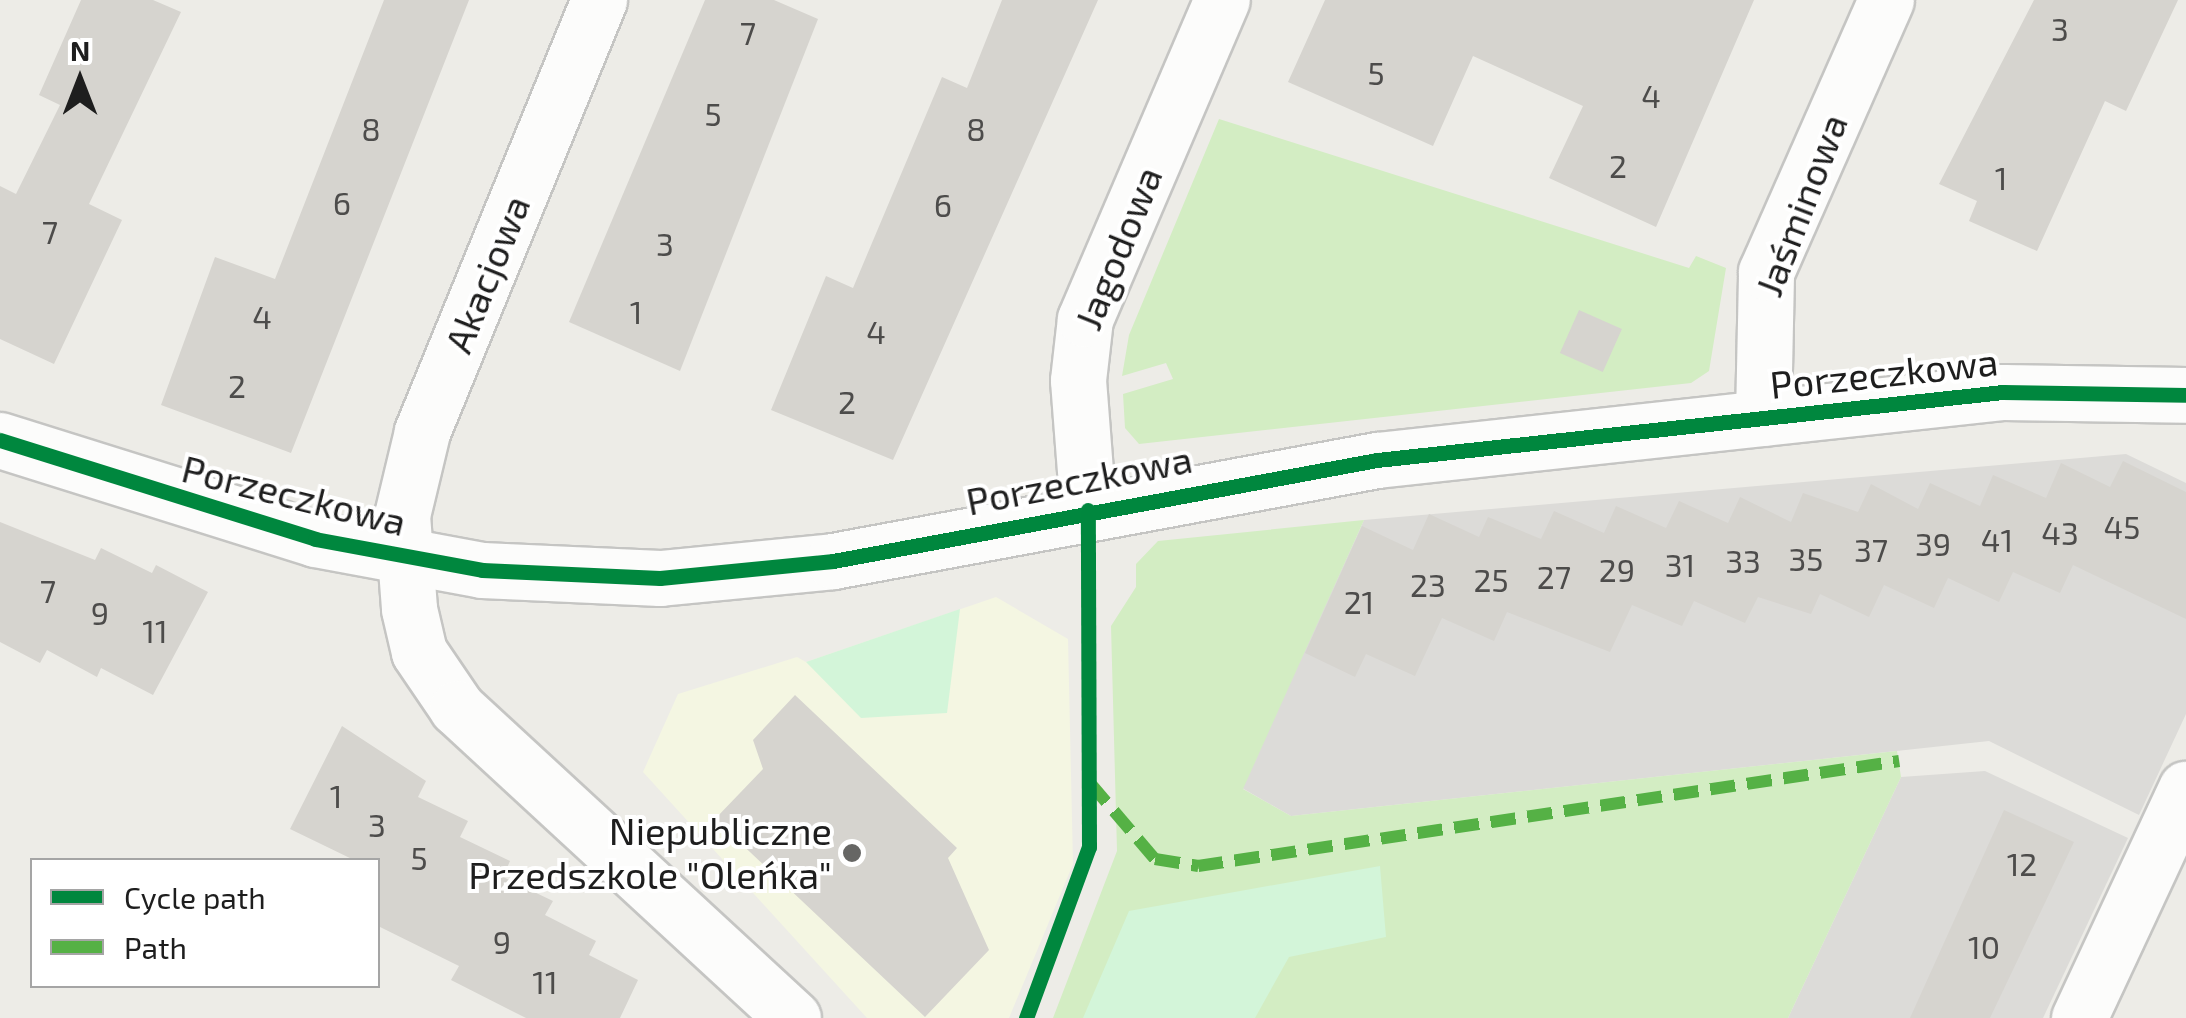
<!DOCTYPE html>
<meta charset="utf-8">
<style>
body{margin:0}
#map{position:relative;width:2186px;height:1018px;overflow:hidden;background:#edece7;font-family:"Exo 2",sans-serif}
div>[style]{position:absolute}
.residential>*{inset:0;background:#dcdbd8}
.education>*{inset:0;background:#f4f6e2}
.grass>*{inset:0;background:#d3edc3}
.park>*{inset:0;background:#d3f5d9}
.building>*{inset:0;background:#d6d4cf;transform-origin:0 0}
.roads{filter:drop-shadow(2px 0 #c5c5c3) drop-shadow(-2px 0 #c5c5c3) drop-shadow(0 2px #c5c5c3) drop-shadow(0 -2px #c5c5c3)}
.minor>*{height:55px;margin:-27.5px;padding:0 27.5px;transform-origin:27.5px;border-radius:27.5px;background:#fcfcfb}
.quiet>*{height:12px;margin-top:-6px;transform-origin:0;background:repeating-linear-gradient(90deg,#55b145 0 25px,transparent 0 37px)}
.cycleway>*{height:15px;margin:-7.5px;padding:0 7.5px;transform-origin:7.5px;border-radius:7.5px;background:#00873e}
.dots>*{width:28px;height:28px;translate:-50% -50%;box-sizing:border-box;border:5px solid #fff;border-radius:50%}
span{translate:-50% -50%;white-space:nowrap;text-align:center;line-height:1.15;-webkit-text-stroke:8px #fff;paint-order:stroke}
.number-label{font-size:32px;color:#4d4c4b}
.number-label span{-webkit-text-stroke-width:0}
.street-label{font-size:38px;color:#1e1e1e}
.poi-label{font-size:38px;color:#1e1e1e}
.right{translate:-100% -50%;text-align:right}
.legend{position:absolute;left:30px;top:858px;width:350px;height:130px;box-sizing:border-box;background:#fff;border:2px solid #a5a5a5;margin:0;padding:12px 18px;list-style:none;font-size:30px;color:#1e1e1e}
.legend li{display:flex;align-items:center;gap:20px;height:50px}
.legend b{width:50px;border:2px solid #a5a5a5}
.north{position:absolute;left:30px;top:30px;width:100px;height:100px;-webkit-text-stroke:8px #fff;paint-order:stroke;rotate:0deg;font-size:28px;font-weight:700;line-height:40px;text-align:center;color:#1e1e1e}
.north::after{content:'';display:block;margin:auto;width:35px;height:45px;background:#1e1e1e;clip-path:polygon(50% 0,100% 100%,50% 72%,0 100%)}
</style>
<div id="map">
<div class="residential">
<div style="clip-path:polygon(2126px 454px,2186px 483px,2186px 714px,2139px 815px,1989px 741px,1291px 816px,1242px 788px,1364px 520px)"></div>
<div style="clip-path:polygon(1985px 771px,2128px 838px,2043px 1018px,1788px 1018px,1901px 777px)"></div>
</div>
<div class="education">
<div style="clip-path:polygon(996px 597px,1068px 639px,1073px 864px,1009px 1018px,867px 1018px,643px 772px,678px 694px,797px 657px,806px 662px)"></div>
</div>
<div class="grass">
<div style="clip-path:polygon(1219px 119px,1689px 268px,1696px 256px,1726px 268px,1709px 371px,1691px 383px,1139px 444px,1125px 428px,1123px 394px,1173px 379px,1166px 363px,1122px 376px,1129px 335px)"></div>
<div style="clip-path:polygon(1364px 520px,1243px 789px,1291px 816px,1897px 751px,1901px 777px,1788px 1018px,1053px 1018px,1117px 851px,1111px 626px,1136px 587px,1136px 564px,1158px 541px)"></div>
</div>
<div class="park">
<div style="clip-path:polygon(960px 609px,947px 713px,861px 718px,806px 662px)"></div>
<div style="clip-path:polygon(1380px 866px,1386px 937px,1289px 957px,1255px 1018px,1083px 1018px,1129px 911px)"></div>
</div>
<div class="building">
<div style="clip-path:polygon(81px 0,153px 0,181px 12px,89px 204px,122px 220px,54px 364px,0 339px,0 186px,16px 194px,60px 105px,39px 95px)"></div>
<div style="clip-path:polygon(384px 0,469px 0,291px 453px,161px 405px,215px 257px,275px 279px)"></div>
<div style="clip-path:polygon(705px 0,774px 0,818px 19px,680px 371px,569px 322px)"></div>
<div style="clip-path:polygon(1002px 0,1098px 0,893px 460px,771px 410px,826px 276px,853px 288px,942px 77px,967px 88px)"></div>
<div style="clip-path:polygon(1325px 0,1754px 0,1656px 227px,1549px 178px,1583px 106px,1473px 56px,1433px 146px,1288px 82px)"></div>
<div style="clip-path:polygon(2034px 0,2178px 0,2126px 111px,2105px 101px,2037px 251px,1969px 221px,1977px 201px,1939px 184px)"></div>
<div style="left:1579px;top:310px;width:47px;height:47px;rotate:24deg"></div>
<div style="clip-path:polygon(2123px 461px,2186px 492px,2186px 619px,2073px 565px,2060px 593px,2013px 572px,1999px 602px,1948px 578px,1934px 608px,1884px 585px,1869px 617px,1820px 594px,1811px 614px,1758px 597px,1745px 623px,1694px 601px,1682px 626px,1632px 605px,1610px 652px,1507px 612px,1494px 641px,1442px 618px,1415px 676px,1366px 654px,1355px 677px,1305px 653px,1362px 526px,1413px 550px,1429px 514px,1479px 537px,1488px 517px,1541px 539px,1554px 511px,1604px 533px,1616px 506px,1666px 528px,1679px 501px,1728px 523px,1740px 497px,1791px 522px,1803px 493px,1858px 512px,1871px 484px,1918px 509px,1930px 483px,1980px 506px,1993px 475px,2046px 498px,2061px 463px,2110px 487px)"></div>
<div style="clip-path:polygon(0 522px,95px 560px,101px 548px,152px 573px,156px 565px,208px 592px,153px 695px,101px 668px,97px 677px,47px 650px,40px 663px,0 642px)"></div>
<div style="clip-path:polygon(795px 695px,957px 848px,948px 858px,989px 950px,925px 1017px,715px 819px,763px 769px,753px 740px)"></div>
<div style="clip-path:polygon(342px 726px,426px 781px,418px 797px,468px 821px,460px 837px,510px 861px,503px 877px,553px 901px,545px 915px,596px 941px,589px 955px,638px 980px,620px 1018px,526px 1018px,451px 980px,459px 966px,378px 926px,378px 860px,354px 860px,290px 829px)"></div>
<div style="clip-path:polygon(2004px 810px,2074px 842px,1990px 1018px,1910px 1018px)"></div>
</div>
<div class="roads">
<div class="minor">
<div style="left:599px;top:0;width:467px;rotate:112.3deg"></div>
<div style="left:422px;top:432px;width:85px;rotate:103.5deg"></div>
<div style="left:402px;top:515px;width:94px;rotate:85.7deg"></div>
<div style="left:409px;top:609px;width:44px;rotate:76.9deg"></div>
<div style="left:419px;top:652px;width:68px;rotate:55.8deg"></div>
<div style="left:457px;top:708px;width:457px;rotate:42.7deg"></div>
<div style="left:1763px;top:418px;width:146px;rotate:-88.8deg"></div>
<div style="left:1766px;top:272px;width:297px;rotate:-66.2deg"></div>
<div style="left:0;top:440px;width:330px;rotate:17.4deg"></div>
<div style="left:315px;top:539px;width:170px;rotate:10.5deg"></div>
<div style="left:482px;top:570px;width:178px;rotate:2.6deg"></div>
<div style="left:660px;top:578px;width:174px;rotate:-5.6deg"></div>
<div style="left:833px;top:561px;width:553px;rotate:-10.52deg"></div>
<div style="left:1377px;top:460px;width:630px;rotate:-6.2deg"></div>
<div style="left:2003px;top:392px;width:183px;rotate:0.9deg"></div>
<div style="left:1088px;top:510px;width:130px;rotate:-94.4deg"></div>
<div style="left:1078px;top:380px;width:61px;rotate:-83.5deg"></div>
<div style="left:1085px;top:319px;width:347px;rotate:-66.8deg"></div>
<div style="left:2079px;top:1018px;width:253px;rotate:-65deg"></div>
</div>
</div>
<div class="quiet">
<div style="left:1090px;top:783px;width:100px;rotate:49.5deg"></div>
<div style="left:1155px;top:859px;width:44px;rotate:9.2deg"></div>
<div style="left:1198px;top:866px;width:709px;rotate:-8.52deg"></div>
</div>
<div class="cycleway">
<div style="left:0;top:440px;width:330px;rotate:17.4deg"></div>
<div style="left:315px;top:539px;width:170px;rotate:10.5deg"></div>
<div style="left:482px;top:570px;width:178px;rotate:2.6deg"></div>
<div style="left:660px;top:578px;width:174px;rotate:-5.6deg"></div>
<div style="left:833px;top:561px;width:553px;rotate:-10.52deg"></div>
<div style="left:1377px;top:460px;width:630px;rotate:-6.2deg"></div>
<div style="left:2003px;top:392px;width:183px;rotate:0.9deg"></div>
<div style="left:1026px;top:1018px;width:182px;rotate:-69.8deg"></div>
<div style="left:1089px;top:847px;width:337px;rotate:-90.2deg"></div>
</div>
<div class="dots">
<div style="left:852px;top:853px;background:#666664"></div>
</div>
<div class="number-label">
<span style="left:2060px;top:28px">3</span>
<span style="left:748px;top:32px">7</span>
<span style="left:1376px;top:72px">5</span>
<span style="left:1651px;top:95px">4</span>
<span style="left:713px;top:113px">5</span>
<span style="left:371px;top:128px">8</span>
<span style="left:976px;top:128px">8</span>
<span style="left:1618px;top:165px">2</span>
<span style="left:2001px;top:177px">1</span>
<span style="left:342px;top:202px">6</span>
<span style="left:943px;top:204px">6</span>
<span style="left:50px;top:231px">7</span>
<span style="left:665px;top:243px">3</span>
<span style="left:636px;top:311px">1</span>
<span style="left:262px;top:316px">4</span>
<span style="left:876px;top:331px">4</span>
<span style="left:237px;top:385px">2</span>
<span style="left:847px;top:401px">2</span>
<span style="left:2122px;top:526px">45</span>
<span style="left:2060px;top:532px">43</span>
<span style="left:1997px;top:539px">41</span>
<span style="left:1933px;top:543px">39</span>
<span style="left:1871px;top:549px">37</span>
<span style="left:1806px;top:558px">35</span>
<span style="left:1743px;top:560px">33</span>
<span style="left:1680px;top:564px">31</span>
<span style="left:1617px;top:569px">29</span>
<span style="left:1554px;top:576px">27</span>
<span style="left:1491px;top:579px">25</span>
<span style="left:1428px;top:584px">23</span>
<span style="left:48px;top:590px">7</span>
<span style="left:1359px;top:601px">21</span>
<span style="left:100px;top:612px">9</span>
<span style="left:155px;top:630px">11</span>
<span style="left:336px;top:795px">1</span>
<span style="left:377px;top:824px">3</span>
<span style="left:419px;top:857px">5</span>
<span style="left:2022px;top:863px">12</span>
<span style="left:502px;top:941px">9</span>
<span style="left:1984px;top:946px">10</span>
<span style="left:545px;top:981px">11</span>
</div>
<div class="street-label">
<span style="left:1801px;top:205px;rotate:-69deg">Jaśminowa</span>
<span style="left:1118px;top:248px;rotate:-68deg">Jagodowa</span>
<span style="left:487px;top:274px;rotate:-68deg">Akacjowa</span>
<span style="left:1884px;top:373px;rotate:-6deg">Porzeczkowa</span>
<span style="left:1079px;top:480px;rotate:-11deg">Porzeczkowa</span>
<span style="left:294px;top:495px;rotate:14deg">Porzeczkowa</span>
</div>
<div class="poi-label">
<span class="right" style="left:832px;top:853px">Niepubliczne<br>Przedszkole "Oleńka"</span>
</div>
<ul class="legend">
<li><b style="height:12px;background:#00873e"></b>Cycle path</li>
<li><b style="height:12px;background:#55b145"></b>Path</li>
</ul>
<div class="north">N</div>
</div>
